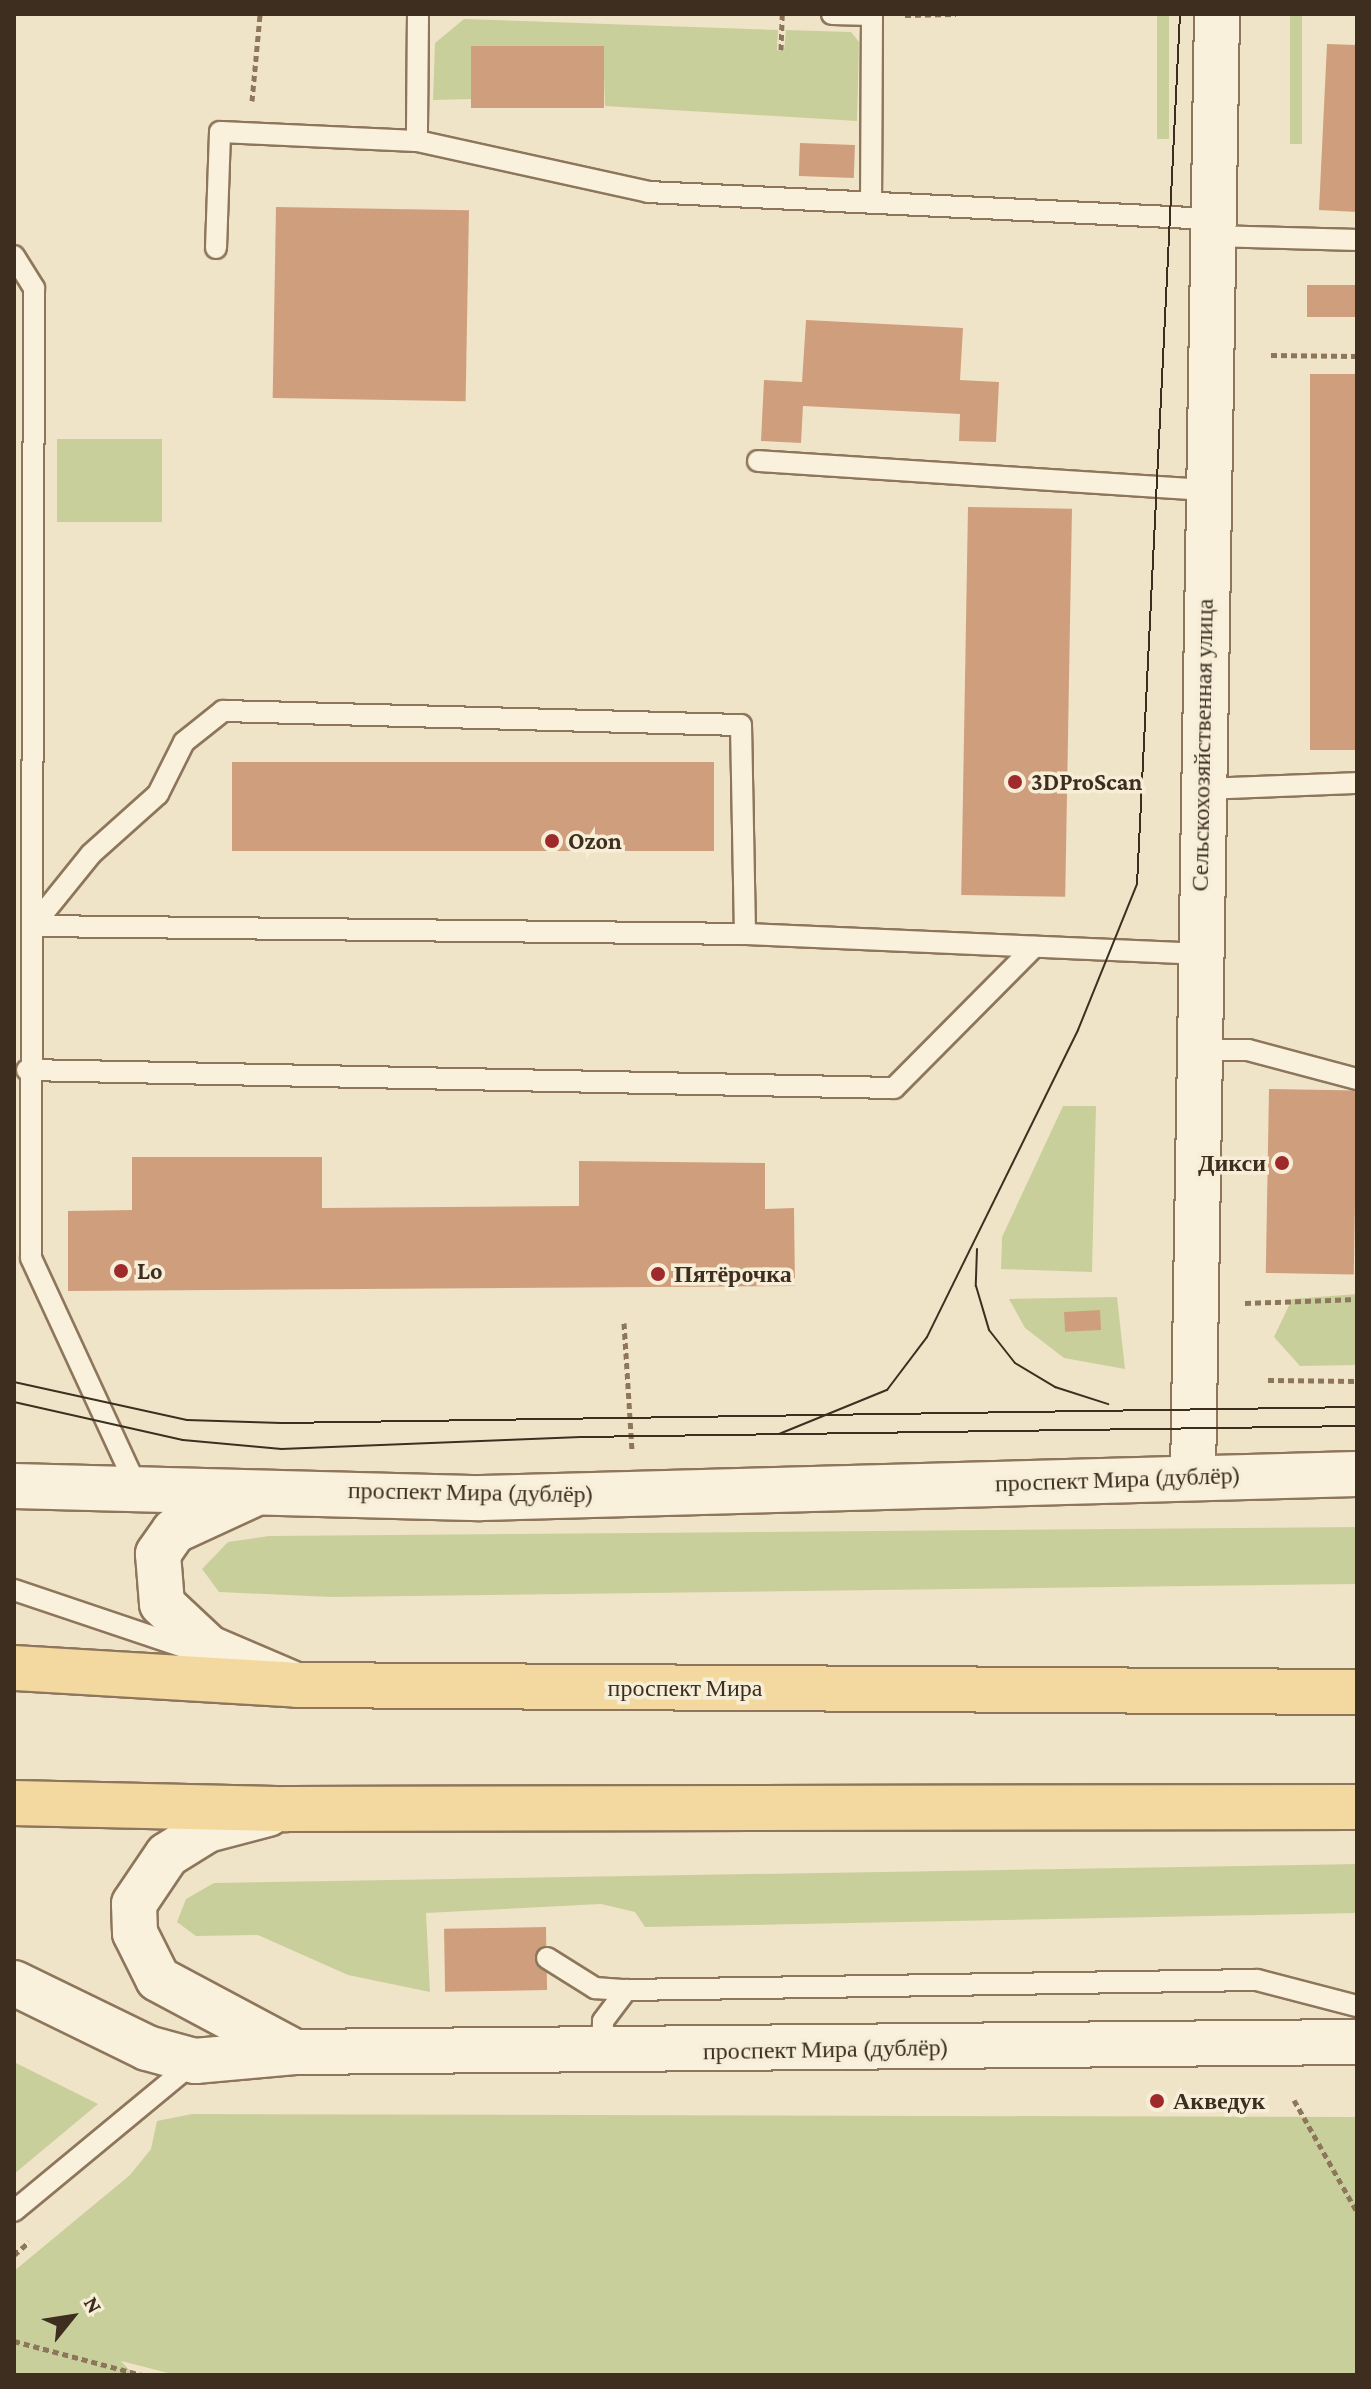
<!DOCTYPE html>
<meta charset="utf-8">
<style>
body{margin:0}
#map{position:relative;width:1371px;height:2389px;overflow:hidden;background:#f0e4c8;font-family:"Crimson Pro",serif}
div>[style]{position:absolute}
.green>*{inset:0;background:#c9cf9b;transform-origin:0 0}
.building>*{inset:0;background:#cf9f7d;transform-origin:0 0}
.path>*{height:5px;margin-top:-2.5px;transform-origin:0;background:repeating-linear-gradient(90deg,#8d765c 0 6px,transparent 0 10px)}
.roads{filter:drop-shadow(2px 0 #8d765c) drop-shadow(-2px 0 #8d765c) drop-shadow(0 2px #8d765c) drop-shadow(0 -2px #8d765c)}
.service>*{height:20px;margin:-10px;padding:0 10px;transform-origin:10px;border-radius:10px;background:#faf1dc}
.secondary>*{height:44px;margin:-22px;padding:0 22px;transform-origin:22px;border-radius:22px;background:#faf1dc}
.primary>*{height:44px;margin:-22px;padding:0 22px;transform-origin:22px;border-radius:22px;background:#f3d9a0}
.tram>*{height:2px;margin:-1px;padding:0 1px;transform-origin:1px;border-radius:1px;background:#3d2e20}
.dots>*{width:22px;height:22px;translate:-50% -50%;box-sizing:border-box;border:4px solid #f7eed8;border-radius:50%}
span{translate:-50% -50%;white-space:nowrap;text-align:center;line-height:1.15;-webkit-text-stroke:7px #f7eed8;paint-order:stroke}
.street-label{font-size:24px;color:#3d2e20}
.poi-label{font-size:24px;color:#3d2e20;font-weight:700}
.left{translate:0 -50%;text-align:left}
.right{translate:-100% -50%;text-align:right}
.frame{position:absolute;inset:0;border:16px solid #3d2e20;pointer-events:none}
.north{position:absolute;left:32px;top:2277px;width:80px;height:80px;-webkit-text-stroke:6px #f7eed8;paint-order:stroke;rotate:60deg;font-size:22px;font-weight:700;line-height:32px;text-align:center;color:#3d2e20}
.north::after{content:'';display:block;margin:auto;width:28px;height:36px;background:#3d2e20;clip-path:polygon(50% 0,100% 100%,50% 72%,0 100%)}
</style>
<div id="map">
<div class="green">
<div style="left:1157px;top:14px;width:12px;height:125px"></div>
<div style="left:1290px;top:14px;width:12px;height:130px"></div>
<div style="clip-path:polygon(464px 19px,778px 30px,777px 50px,784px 51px,786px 30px,851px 32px,859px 42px,857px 121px,605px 106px,603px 47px,472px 46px,473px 99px,433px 100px,435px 43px)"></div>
<div style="left:57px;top:439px;width:105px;height:83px"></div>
<div style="clip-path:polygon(1063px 1106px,1096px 1106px,1092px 1272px,1001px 1269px,1002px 1237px)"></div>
<div style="clip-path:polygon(1357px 1294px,1357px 1365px,1300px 1366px,1274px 1337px,1292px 1299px)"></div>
<div style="clip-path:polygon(1117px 1297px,1125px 1369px,1064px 1358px,1025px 1328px,1009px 1299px)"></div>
<div style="clip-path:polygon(1357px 1527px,1357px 1584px,331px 1597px,219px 1592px,202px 1569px,228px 1542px,269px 1536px)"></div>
<div style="clip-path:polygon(1357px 1864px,1357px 1913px,645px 1927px,635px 1912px,601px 1904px,426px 1913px,430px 1992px,348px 1975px,258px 1935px,196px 1936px,177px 1922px,186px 1899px,214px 1883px)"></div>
<div style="clip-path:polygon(14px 2062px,98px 2104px,14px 2174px)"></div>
<div style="clip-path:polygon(192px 2114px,1357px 2117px,1357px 2375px,176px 2375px,121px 2361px,134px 2375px,14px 2375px,14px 2271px,130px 2175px,151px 2149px,157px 2121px)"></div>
</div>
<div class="building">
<div style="clip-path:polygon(1327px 44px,1357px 45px,1357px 212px,1319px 210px)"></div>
<div style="left:471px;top:46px;width:133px;height:62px"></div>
<div style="left:800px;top:143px;width:55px;height:33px;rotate:2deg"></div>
<div style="left:276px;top:207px;width:193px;height:191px;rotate:1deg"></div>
<div style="left:1307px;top:285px;width:50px;height:32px"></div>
<div style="clip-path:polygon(806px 320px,963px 328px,960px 380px,999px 382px,996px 442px,959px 441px,960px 414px,803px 406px,801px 443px,761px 441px,764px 380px,802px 382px)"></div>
<div style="left:1310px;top:374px;width:47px;height:376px"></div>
<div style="left:968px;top:507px;width:104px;height:388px;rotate:1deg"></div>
<div style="left:232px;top:762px;width:482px;height:89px"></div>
<div style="left:1269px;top:1089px;width:88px;height:184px;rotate:1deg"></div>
<div style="clip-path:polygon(132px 1157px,322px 1157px,322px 1208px,579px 1206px,579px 1161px,765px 1163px,765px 1209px,794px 1208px,795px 1286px,68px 1291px,68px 1211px,132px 1210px)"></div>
<div style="left:1100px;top:1310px;width:20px;height:36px;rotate:87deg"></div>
<div style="left:546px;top:1927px;width:63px;height:102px;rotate:89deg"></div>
</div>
<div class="path">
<div style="left:905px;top:15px;width:51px;rotate:-1.1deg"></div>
<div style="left:781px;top:50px;width:36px;rotate:-88deg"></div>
<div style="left:252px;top:101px;width:87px;rotate:-84.7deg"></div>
<div style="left:1271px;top:355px;width:86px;rotate:0.7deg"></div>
<div style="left:1245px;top:1303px;width:112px;rotate:-2deg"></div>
<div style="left:624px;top:1323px;width:126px;rotate:86.4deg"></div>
<div style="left:1268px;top:1380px;width:89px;rotate:0.6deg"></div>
<div style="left:1294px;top:2100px;width:129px;rotate:60.6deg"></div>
<div style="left:14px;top:2255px;width:20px;rotate:-41deg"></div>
<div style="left:14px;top:2341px;width:132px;rotate:14.9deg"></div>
</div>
<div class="roads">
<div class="service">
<div style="left:418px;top:14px;width:127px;rotate:90.5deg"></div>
<div style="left:417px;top:141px;width:237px;rotate:12.4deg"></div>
<div style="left:648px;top:192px;width:566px;rotate:2.74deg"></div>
<div style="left:832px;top:14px;width:40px;rotate:1.4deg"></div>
<div style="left:872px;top:15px;width:188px;rotate:90.3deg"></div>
<div style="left:1213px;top:236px;width:144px;rotate:1.6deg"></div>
<div style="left:216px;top:248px;width:116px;rotate:-88deg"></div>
<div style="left:220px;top:132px;width:197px;rotate:2.6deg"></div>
<div style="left:14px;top:256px;width:38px;rotate:58deg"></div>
<div style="left:34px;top:288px;width:970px;rotate:90.18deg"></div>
<div style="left:31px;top:1258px;width:250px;rotate:65.2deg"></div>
<div style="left:758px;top:461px;width:450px;rotate:3.7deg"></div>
<div style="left:1201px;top:789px;width:156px;rotate:-2.2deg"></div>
<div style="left:33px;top:926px;width:712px;rotate:0.64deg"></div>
<div style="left:745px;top:934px;width:455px;rotate:2.5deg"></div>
<div style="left:33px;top:926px;width:92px;rotate:-51.1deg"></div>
<div style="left:91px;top:854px;width:90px;rotate:-41.8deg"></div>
<div style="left:158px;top:794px;width:58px;rotate:-63.4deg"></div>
<div style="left:184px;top:742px;width:50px;rotate:-38.5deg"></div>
<div style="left:223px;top:711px;width:518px;rotate:1.55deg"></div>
<div style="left:741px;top:725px;width:209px;rotate:88.9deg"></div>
<div style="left:1199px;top:1050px;width:49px"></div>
<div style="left:1248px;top:1050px;width:113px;rotate:14.9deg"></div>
<div style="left:27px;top:1070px;width:867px;rotate:1.19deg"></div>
<div style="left:894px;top:1088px;width:199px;rotate:-45.2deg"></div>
<div style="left:14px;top:1590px;width:191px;rotate:18.6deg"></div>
<div style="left:547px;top:1958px;width:57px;rotate:32deg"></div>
<div style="left:595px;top:1988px;width:31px;rotate:4deg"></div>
<div style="left:602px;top:2051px;width:30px;rotate:-88deg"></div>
<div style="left:603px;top:2021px;width:39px;rotate:-53deg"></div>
<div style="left:626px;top:1990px;width:631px;rotate:-0.91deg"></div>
<div style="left:1257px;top:1980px;width:103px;rotate:14.6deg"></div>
<div style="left:14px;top:2211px;width:235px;rotate:-39.6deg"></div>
</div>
<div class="secondary">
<div style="left:1193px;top:1476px;width:1462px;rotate:-89.06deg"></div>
<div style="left:14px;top:1486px;width:467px;rotate:1.5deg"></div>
<div style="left:481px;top:1498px;width:876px;rotate:-1.57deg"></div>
<div style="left:252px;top:1495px;width:86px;rotate:155.2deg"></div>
<div style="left:174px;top:1531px;width:28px;rotate:125deg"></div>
<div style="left:158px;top:1554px;width:50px;rotate:85.4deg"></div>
<div style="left:162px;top:1604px;width:64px;rotate:43.1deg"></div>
<div style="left:209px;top:1648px;width:89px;rotate:23.1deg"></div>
<div style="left:268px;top:1814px;width:63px;rotate:165.3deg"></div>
<div style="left:207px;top:1830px;width:47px;rotate:148deg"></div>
<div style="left:167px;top:1855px;width:59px;rotate:124deg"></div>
<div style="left:134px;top:1904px;width:29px;rotate:88deg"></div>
<div style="left:135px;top:1933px;width:51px;rotate:63.4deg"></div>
<div style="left:158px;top:1979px;width:155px;rotate:28.1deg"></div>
<div style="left:14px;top:1983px;width:148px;rotate:26deg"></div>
<div style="left:147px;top:2048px;width:50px;rotate:15.2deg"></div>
<div style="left:195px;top:2061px;width:100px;rotate:-5.1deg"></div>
<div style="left:295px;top:2052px;width:1062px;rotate:-0.54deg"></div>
</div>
<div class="primary">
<div style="left:14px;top:1668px;width:284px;rotate:3.4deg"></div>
<div style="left:297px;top:1685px;width:1060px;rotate:0.38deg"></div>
<div style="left:14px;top:1803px;width:273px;rotate:1.3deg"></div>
<div style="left:287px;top:1809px;width:1070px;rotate:-0.11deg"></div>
</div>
</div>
<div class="tram">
<div style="left:977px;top:1249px;width:37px;rotate:92deg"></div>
<div style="left:976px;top:1286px;width:46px;rotate:73.5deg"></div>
<div style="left:989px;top:1330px;width:42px;rotate:51.8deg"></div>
<div style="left:1015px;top:1363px;width:47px;rotate:31deg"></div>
<div style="left:1055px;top:1387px;width:56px;rotate:17.8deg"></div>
<div style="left:14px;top:1382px;width:177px;rotate:12.4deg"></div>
<div style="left:187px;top:1420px;width:94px;rotate:1.8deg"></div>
<div style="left:281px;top:1423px;width:1076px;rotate:-0.85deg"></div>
<div style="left:14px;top:1402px;width:173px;rotate:12.7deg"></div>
<div style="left:183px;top:1440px;width:99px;rotate:5.2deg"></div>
<div style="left:282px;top:1449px;width:298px;rotate:-2.3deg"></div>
<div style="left:580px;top:1437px;width:777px;rotate:-0.81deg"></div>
<div style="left:779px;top:1434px;width:117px;rotate:-22.2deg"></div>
<div style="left:887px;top:1390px;width:66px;rotate:-53deg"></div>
<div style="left:927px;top:1337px;width:342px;rotate:-63.8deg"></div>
<div style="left:1078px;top:1030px;width:157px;rotate:-68deg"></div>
<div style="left:1137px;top:884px;width:871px;rotate:-87.17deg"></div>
</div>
<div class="dots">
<div style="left:1015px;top:782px;background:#9e2a2b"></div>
<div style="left:552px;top:841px;background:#9e2a2b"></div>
<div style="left:1282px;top:1163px;background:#9e2a2b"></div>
<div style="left:121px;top:1271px;background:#9e2a2b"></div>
<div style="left:658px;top:1274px;background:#9e2a2b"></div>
<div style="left:1157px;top:2101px;background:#9e2a2b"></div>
</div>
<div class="street-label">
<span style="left:1202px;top:745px;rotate:-89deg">Сельскохозяйственная улица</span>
<span style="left:1118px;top:1479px;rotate:-2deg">проспект Мира (дублёр)</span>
<span style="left:471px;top:1492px;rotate:1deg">проспект Мира (дублёр)</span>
<span style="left:685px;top:1688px">проспект Мира</span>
<span style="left:826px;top:2049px;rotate:-1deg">проспект Мира (дублёр)</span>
</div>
<div class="poi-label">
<span class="left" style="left:1031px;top:782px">3DProScan</span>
<span class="left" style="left:568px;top:841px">Ozon</span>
<span class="right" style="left:1266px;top:1163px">Дикси</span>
<span class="left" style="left:137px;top:1271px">Lo</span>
<span class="left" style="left:674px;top:1274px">Пятёрочка</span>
<span class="left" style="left:1173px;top:2101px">Акведук</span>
</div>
<div class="frame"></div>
<div class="north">N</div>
</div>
